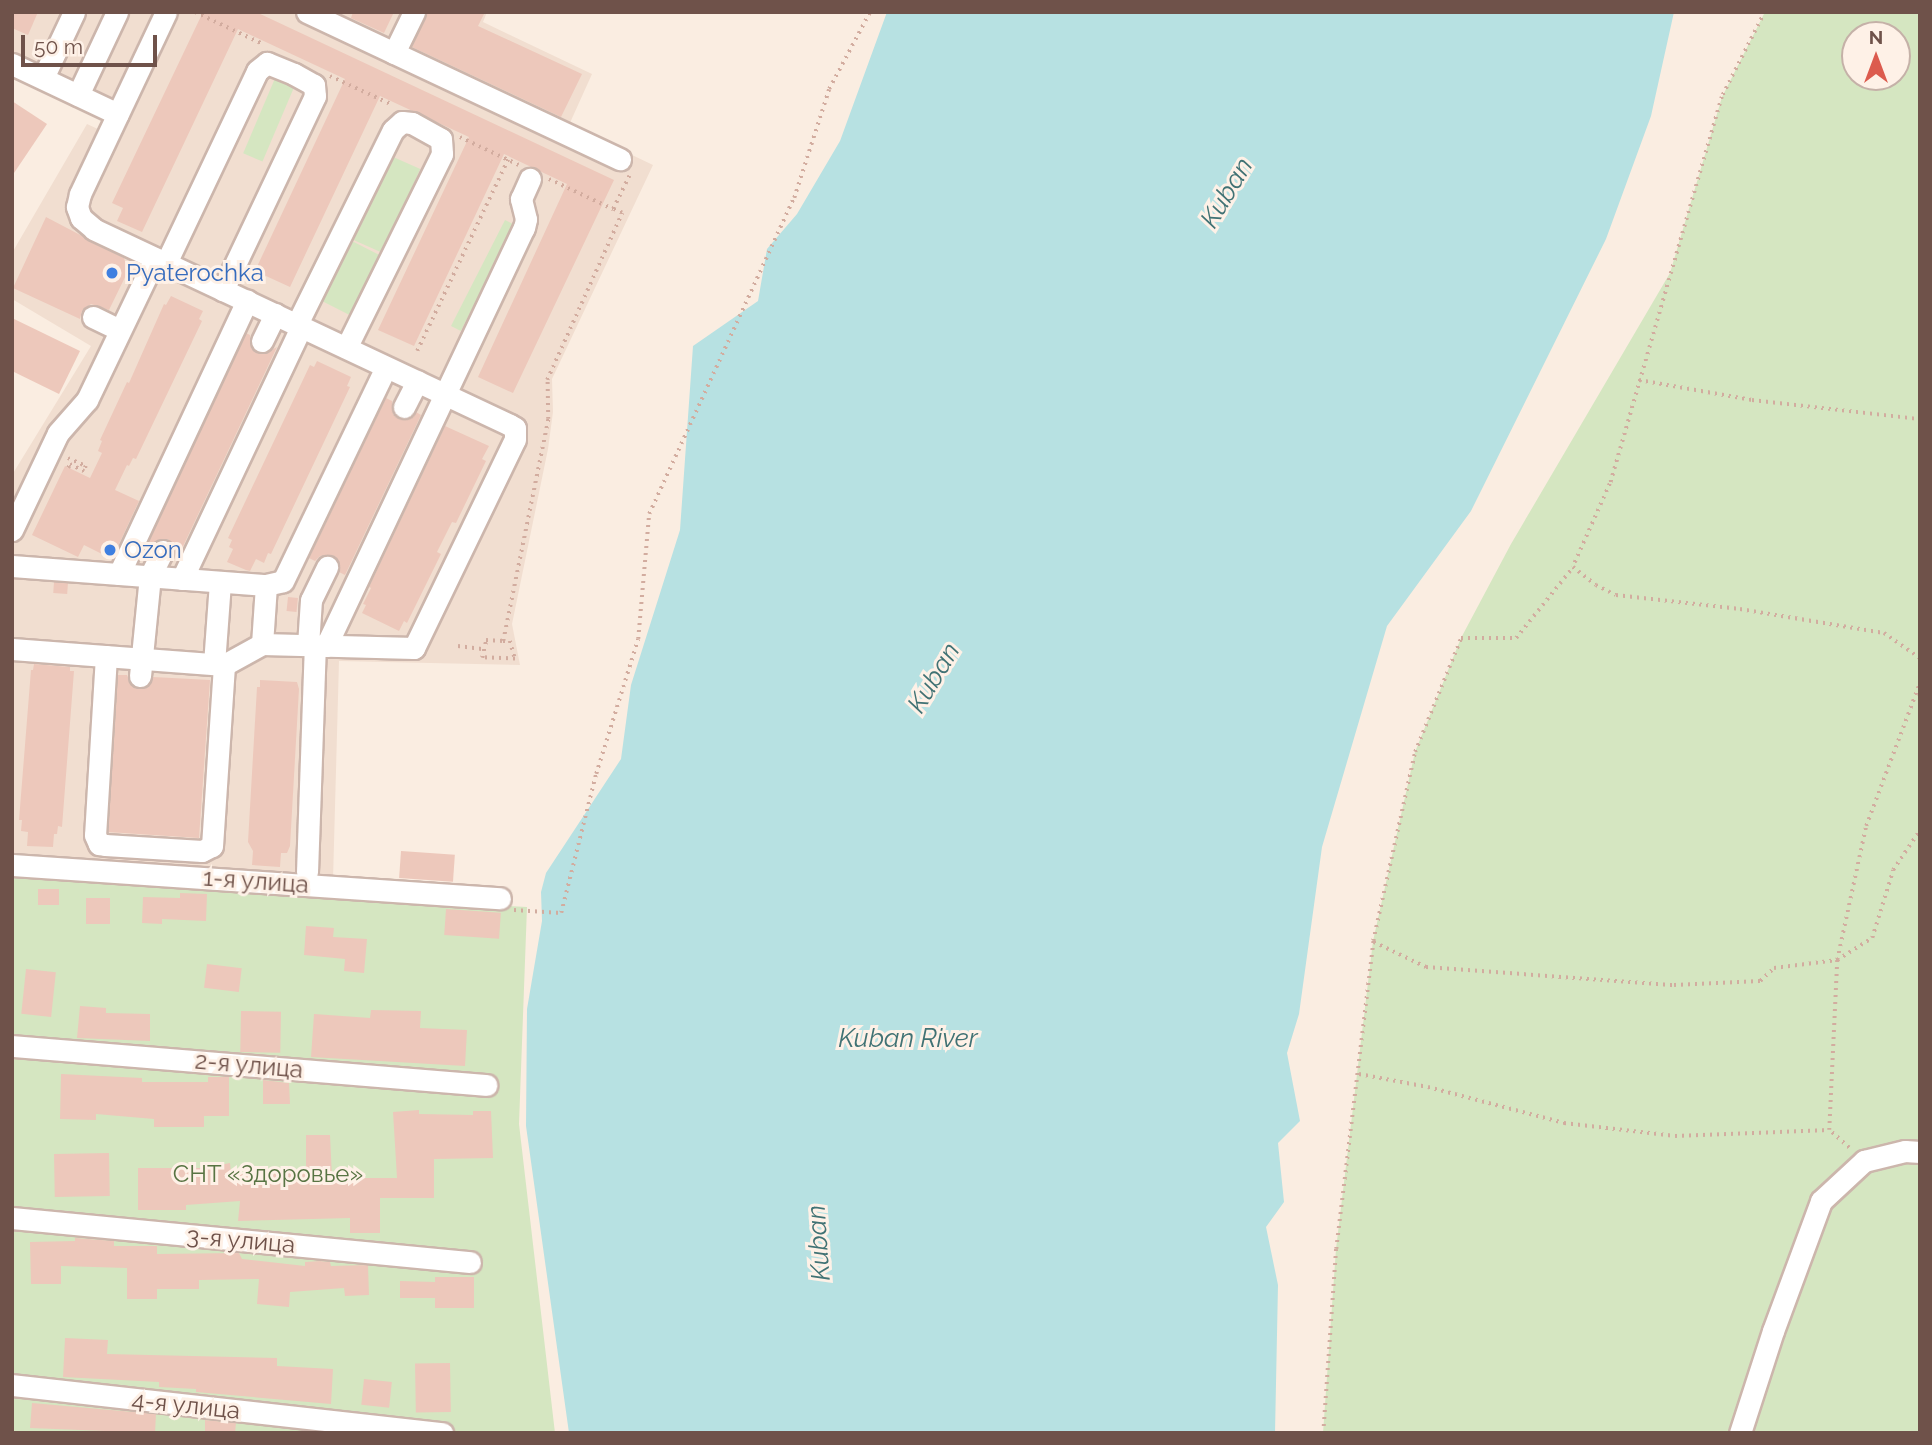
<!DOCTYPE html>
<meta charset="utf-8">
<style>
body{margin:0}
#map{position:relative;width:1932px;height:1445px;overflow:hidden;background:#faede1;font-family:Raleway,sans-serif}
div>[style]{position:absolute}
.residential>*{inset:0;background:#f1ded0}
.green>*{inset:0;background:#d5e6c1;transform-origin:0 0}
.water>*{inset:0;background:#b7e1e2}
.building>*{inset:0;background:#edc8bb;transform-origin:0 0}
.path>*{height:3.5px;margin-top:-1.75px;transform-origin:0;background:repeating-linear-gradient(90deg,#d2ac9f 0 2px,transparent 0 7px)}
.roads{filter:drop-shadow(2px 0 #ccb6ac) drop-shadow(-2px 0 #ccb6ac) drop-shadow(0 2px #ccb6ac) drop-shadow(0 -2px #ccb6ac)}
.minor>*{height:21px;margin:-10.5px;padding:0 10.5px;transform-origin:10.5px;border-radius:10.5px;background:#fff}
.dots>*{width:19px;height:19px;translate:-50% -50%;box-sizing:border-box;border:4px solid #fef1e7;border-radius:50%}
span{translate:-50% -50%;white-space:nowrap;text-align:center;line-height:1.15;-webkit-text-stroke:6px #fef1e7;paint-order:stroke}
.shop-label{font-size:24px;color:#366cbe}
.left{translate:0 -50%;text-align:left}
.street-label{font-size:24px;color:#6f524a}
.park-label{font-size:24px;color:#587443}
.water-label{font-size:26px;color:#407274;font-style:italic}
.frame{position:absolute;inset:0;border:14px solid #6f524a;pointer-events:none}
.north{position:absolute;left:1841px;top:21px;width:70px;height:70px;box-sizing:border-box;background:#fef1e7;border:2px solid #c5b1a8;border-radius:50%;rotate:0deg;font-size:19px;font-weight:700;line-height:28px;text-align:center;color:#6f524a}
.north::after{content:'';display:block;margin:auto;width:24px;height:32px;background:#dc5b4e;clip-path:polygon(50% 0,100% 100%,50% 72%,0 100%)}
.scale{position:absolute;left:21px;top:35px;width:136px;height:32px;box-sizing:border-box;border:4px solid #6f524a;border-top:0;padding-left:9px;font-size:21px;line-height:24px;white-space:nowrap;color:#6f524a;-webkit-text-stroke:5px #fef1e7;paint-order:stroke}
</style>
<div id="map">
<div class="residential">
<div style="clip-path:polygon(12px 12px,487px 12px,483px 22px,592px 74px,569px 125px,653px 165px,552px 379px,553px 412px,548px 449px,512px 624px,520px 665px,339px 661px,333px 880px,12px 856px,12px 475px,91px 346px,12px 299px,12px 253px,87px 124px,100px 130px,112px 106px,12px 59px)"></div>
</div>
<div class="green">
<div style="clip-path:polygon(evenodd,1765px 12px,1920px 12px,1920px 1433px,1323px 1433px,1336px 1249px,1373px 941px,1415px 752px,1461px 638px,1511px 544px,1670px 273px,1722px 97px,1765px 12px,1855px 35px,1897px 35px,1897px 77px,1855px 77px,1855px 35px)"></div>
<div style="left:276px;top:76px;width:21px;height:84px;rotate:23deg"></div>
<div style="left:391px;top:156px;width:32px;height:92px;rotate:24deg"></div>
<div style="left:505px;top:220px;width:11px;height:119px;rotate:27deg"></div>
<div style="left:346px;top:238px;width:42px;height:67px;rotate:27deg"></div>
<div style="clip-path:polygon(12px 877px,527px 907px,519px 1124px,555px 1433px,12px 1433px)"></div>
</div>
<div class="water">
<div style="clip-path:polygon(887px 12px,1674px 12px,1651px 116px,1606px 239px,1471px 511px,1387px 626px,1322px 847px,1299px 1014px,1287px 1053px,1300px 1121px,1278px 1143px,1284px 1202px,1266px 1227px,1278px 1285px,1275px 1433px,569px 1433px,526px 1126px,527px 1009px,542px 921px,541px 892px,546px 873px,621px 759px,631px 685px,680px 530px,693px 346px,758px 301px,767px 249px,797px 214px,840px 141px)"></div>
</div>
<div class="building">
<div style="clip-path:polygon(12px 12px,38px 12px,28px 35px,12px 28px)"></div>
<div style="clip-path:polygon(203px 12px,256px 12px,614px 180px,513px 393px,478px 377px,567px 184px,504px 154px,414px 346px,378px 330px,469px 137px,380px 96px,290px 287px,255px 271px,345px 79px,238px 29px,142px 232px,117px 221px,123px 208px,112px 203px)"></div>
<div style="clip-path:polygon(353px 12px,394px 12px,384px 33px,351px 18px)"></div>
<div style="clip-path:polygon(427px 12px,485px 12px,478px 26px,582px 74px,561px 117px,412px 47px)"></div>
<div style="clip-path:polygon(12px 101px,47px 124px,12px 176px)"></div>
<div style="clip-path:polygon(46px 217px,124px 258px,128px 271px,109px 310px,91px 304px,82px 311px,80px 319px,13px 288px)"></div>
<div style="clip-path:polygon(171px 296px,203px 311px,199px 319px,202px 321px,136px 459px,133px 458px,129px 466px,127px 465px,115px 490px,139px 501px,112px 559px,84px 545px,78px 557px,32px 535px,65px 466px,90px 478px,102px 453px,98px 451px,102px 441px,100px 440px,127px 382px,129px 383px,164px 304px,166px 305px)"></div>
<div style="clip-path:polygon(12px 318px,80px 351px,59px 394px,12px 371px)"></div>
<div style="clip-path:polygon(246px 333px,250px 335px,251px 348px,257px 353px,264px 354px,277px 347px,178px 557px,174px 545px,168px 539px,148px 543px)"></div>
<div style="clip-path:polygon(317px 361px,351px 377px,347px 386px,350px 387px,271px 554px,268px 553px,264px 563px,256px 559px,250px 571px,246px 570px,227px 562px,233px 549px,229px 547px,232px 540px,228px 538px,310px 365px,314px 367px)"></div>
<div style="clip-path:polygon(386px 398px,392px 401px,393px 414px,399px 419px,411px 418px,416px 412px,421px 415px,345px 575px,339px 572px,338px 560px,332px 555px,320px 556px,315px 561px,309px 558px)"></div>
<div style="clip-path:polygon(445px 426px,489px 446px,482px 459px,486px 461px,456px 523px,452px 522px,437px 552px,441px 554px,407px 623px,404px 621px,399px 631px,362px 613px,366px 605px,363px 604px,371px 588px,369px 587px)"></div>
<div style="left:54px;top:582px;width:14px;height:11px;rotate:4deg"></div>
<div style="left:288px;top:597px;width:10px;height:14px;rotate:6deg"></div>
<div style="clip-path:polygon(34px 664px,70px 667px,70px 671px,74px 671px,62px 827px,58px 826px,57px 834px,54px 834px,53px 847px,27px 846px,28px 832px,21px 831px,22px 820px,19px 820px,31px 670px,33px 670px)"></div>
<div style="clip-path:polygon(118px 675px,127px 675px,132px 686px,139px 689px,150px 684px,153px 677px,210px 680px,199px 838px,108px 832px)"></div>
<div style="clip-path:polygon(260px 680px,297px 682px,299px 689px,290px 846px,287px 853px,281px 853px,280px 867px,252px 865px,253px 851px,248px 842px,257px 687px,260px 687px)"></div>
<div style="left:401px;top:851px;width:54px;height:27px;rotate:4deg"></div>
<div style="left:38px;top:889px;width:21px;height:16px"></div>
<div style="clip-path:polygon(180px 893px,207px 894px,206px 921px,162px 919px,162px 924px,142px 923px,143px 897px,180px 898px)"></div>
<div style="left:86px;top:898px;width:24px;height:26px"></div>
<div style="left:446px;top:909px;width:55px;height:26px;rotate:4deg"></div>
<div style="clip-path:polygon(306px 926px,334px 928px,333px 937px,367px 939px,364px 973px,344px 971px,345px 959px,304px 955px)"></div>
<div style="left:207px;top:964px;width:35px;height:24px;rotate:7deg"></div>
<div style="left:26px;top:969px;width:30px;height:45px;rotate:6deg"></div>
<div style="clip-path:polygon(80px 1006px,106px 1008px,106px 1013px,150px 1014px,150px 1041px,77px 1038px)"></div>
<div style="clip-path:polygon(371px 1010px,421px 1011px,420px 1028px,467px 1030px,465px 1066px,311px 1057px,314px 1014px,370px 1018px)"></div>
<div style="left:241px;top:1011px;width:40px;height:41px;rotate:1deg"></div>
<div style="clip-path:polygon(61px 1074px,142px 1078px,142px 1082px,208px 1082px,208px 1077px,229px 1077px,229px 1116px,204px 1116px,204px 1127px,154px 1127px,154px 1119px,96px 1114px,96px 1120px,60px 1119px)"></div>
<div style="clip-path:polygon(263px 1080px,289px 1083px,290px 1104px,263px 1104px)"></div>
<div style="clip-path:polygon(419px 1110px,419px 1114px,473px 1115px,473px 1111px,491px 1111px,493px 1158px,434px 1159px,434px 1198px,380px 1198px,380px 1233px,350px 1233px,350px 1218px,238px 1221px,240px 1201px,186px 1205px,186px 1210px,138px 1210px,138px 1168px,204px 1168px,230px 1163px,231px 1173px,272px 1176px,272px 1171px,306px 1172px,306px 1135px,330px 1135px,332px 1178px,397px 1178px,393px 1112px)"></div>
<div style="left:109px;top:1153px;width:43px;height:55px;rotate:89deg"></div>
<div style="clip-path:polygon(75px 1238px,114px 1241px,114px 1246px,157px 1246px,157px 1254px,239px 1253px,242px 1259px,305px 1266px,305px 1262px,320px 1261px,330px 1262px,331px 1266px,368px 1265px,369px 1295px,345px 1296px,344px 1288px,290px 1292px,289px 1307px,257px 1304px,259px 1279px,199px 1280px,199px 1289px,157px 1289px,157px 1299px,127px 1299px,127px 1268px,61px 1266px,61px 1284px,31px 1284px,30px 1242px,75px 1241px)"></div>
<div style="clip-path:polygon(435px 1277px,474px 1277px,474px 1308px,435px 1308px,435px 1298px,400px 1298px,400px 1281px,435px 1282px)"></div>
<div style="clip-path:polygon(65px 1338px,108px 1340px,107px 1354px,277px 1358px,277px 1366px,333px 1369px,331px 1404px,196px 1392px,196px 1389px,159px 1387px,159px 1382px,63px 1377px)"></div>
<div style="left:450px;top:1363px;width:49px;height:35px;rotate:89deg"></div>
<div style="left:364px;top:1379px;width:28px;height:26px;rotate:6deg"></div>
<div style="clip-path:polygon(32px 1403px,156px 1414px,155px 1433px,30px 1428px)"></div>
<div style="clip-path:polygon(205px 1420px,236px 1423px,235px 1433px,205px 1433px)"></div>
</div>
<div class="path">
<div style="left:195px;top:12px;width:75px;rotate:25.2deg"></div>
<div style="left:1765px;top:12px;width:95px;rotate:116.8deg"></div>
<div style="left:1722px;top:97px;width:403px;rotate:106.1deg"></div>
<div style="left:1610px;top:484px;width:91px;rotate:114deg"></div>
<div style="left:1573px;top:567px;width:29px;rotate:38deg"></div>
<div style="left:1596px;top:585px;width:22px;rotate:27deg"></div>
<div style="left:1616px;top:595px;width:125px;rotate:6.4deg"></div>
<div style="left:1740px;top:609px;width:146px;rotate:9.5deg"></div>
<div style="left:1884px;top:633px;width:44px;rotate:34.8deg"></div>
<div style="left:330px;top:76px;width:69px;rotate:24.7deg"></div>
<div style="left:460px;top:137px;width:65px;rotate:25.4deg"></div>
<div style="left:549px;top:179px;width:71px;rotate:25.1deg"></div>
<div style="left:613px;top:209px;width:37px;rotate:-64deg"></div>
<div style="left:417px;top:351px;width:212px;rotate:-64.6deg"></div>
<div style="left:1639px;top:380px;width:115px;rotate:10deg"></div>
<div style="left:1752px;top:400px;width:169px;rotate:6.5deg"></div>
<div style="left:68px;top:458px;width:20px;rotate:24deg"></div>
<div style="left:86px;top:466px;width:5px;rotate:112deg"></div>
<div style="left:68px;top:468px;width:4px;rotate:-63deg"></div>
<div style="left:70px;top:464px;width:16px;rotate:27deg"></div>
<div style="left:503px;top:641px;width:7px"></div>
<div style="left:510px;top:641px;width:19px;rotate:74deg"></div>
<div style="left:515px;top:659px;width:33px;rotate:-178deg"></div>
<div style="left:482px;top:658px;width:18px;rotate:-77deg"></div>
<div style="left:486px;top:640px;width:17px;rotate:3deg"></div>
<div style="left:503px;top:641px;width:227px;rotate:-78.5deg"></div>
<div style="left:548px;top:419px;width:39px;rotate:-91deg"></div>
<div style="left:547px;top:380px;width:183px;rotate:-65.8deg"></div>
<div style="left:622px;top:213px;width:10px;rotate:-156deg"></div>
<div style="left:458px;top:646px;width:26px;rotate:7deg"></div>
<div style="left:514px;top:910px;width:47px;rotate:3.7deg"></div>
<div style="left:561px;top:913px;width:143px;rotate:-75.9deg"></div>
<div style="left:596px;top:774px;width:141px;rotate:-72.7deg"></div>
<div style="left:638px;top:639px;width:125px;rotate:-85deg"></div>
<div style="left:649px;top:514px;width:348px;rotate:-65.4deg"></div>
<div style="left:794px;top:198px;width:114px;rotate:-72.2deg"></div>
<div style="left:829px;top:89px;width:87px;rotate:-62deg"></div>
<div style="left:1374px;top:942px;width:58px;rotate:25.7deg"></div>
<div style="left:1426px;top:967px;width:249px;rotate:4.2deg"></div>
<div style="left:1674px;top:985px;width:86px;rotate:-2.7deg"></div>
<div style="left:1760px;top:981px;width:19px;rotate:-43deg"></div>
<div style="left:1774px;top:968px;width:64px;rotate:-7.2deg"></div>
<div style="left:1837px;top:960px;width:41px;rotate:-32.2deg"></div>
<div style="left:1872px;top:938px;width:71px;rotate:-72.8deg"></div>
<div style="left:1893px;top:870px;width:48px;rotate:-56deg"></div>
<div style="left:1359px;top:1074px;width:70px;rotate:10.7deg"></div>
<div style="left:1428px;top:1087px;width:141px;rotate:14.8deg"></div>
<div style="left:1564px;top:1123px;width:112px;rotate:6.7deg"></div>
<div style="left:1675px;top:1136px;width:154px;rotate:-2.2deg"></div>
<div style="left:1849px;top:1148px;width:27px;rotate:-138deg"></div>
<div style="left:1829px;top:1130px;width:170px;rotate:-87.3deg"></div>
<div style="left:1837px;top:960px;width:137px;rotate:-77.8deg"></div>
<div style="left:1866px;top:826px;width:154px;rotate:-69.4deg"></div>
<div style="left:1323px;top:1433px;width:184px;rotate:-86deg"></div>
<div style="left:1336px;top:1249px;width:310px;rotate:-83.1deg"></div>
<div style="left:1373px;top:941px;width:194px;rotate:-77.5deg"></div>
<div style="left:1415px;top:752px;width:123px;rotate:-68deg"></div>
<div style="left:1461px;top:638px;width:55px"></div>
<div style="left:1516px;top:638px;width:91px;rotate:-51.2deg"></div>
</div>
<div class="roads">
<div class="minor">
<div style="left:307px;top:12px;width:346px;rotate:25.2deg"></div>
<div style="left:394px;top:53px;width:46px;rotate:-64deg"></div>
<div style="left:12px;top:64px;width:117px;rotate:25.3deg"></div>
<div style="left:43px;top:78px;width:73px;rotate:-64.8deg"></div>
<div style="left:78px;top:95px;width:92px;rotate:-64.8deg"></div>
<div style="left:166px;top:263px;width:212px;rotate:-64.6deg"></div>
<div style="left:257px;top:71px;width:13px;rotate:-39deg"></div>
<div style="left:267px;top:63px;width:29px;rotate:22deg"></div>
<div style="left:294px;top:74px;width:23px;rotate:29deg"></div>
<div style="left:314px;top:85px;width:11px;rotate:85deg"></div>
<div style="left:315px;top:96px;width:215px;rotate:115.4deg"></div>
<div style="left:93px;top:317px;width:30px;rotate:26deg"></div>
<div style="left:297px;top:324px;width:216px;rotate:-63.7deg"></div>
<div style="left:393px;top:130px;width:12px;rotate:-42deg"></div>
<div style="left:402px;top:122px;width:10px;rotate:6deg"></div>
<div style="left:412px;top:123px;width:33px;rotate:29deg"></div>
<div style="left:441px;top:139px;width:15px;rotate:86deg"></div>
<div style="left:442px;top:154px;width:216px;rotate:116.3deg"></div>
<div style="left:262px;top:341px;width:30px;rotate:-64deg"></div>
<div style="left:404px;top:407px;width:29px;rotate:-63deg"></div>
<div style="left:12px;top:530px;width:107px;rotate:-64.6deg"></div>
<div style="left:58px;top:433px;width:44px;rotate:-48.7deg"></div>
<div style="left:87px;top:400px;width:157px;rotate:-64.4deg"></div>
<div style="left:12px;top:566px;width:255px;rotate:4.3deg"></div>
<div style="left:266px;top:585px;width:17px;rotate:-13deg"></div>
<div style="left:283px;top:581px;width:237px;rotate:-64.3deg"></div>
<div style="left:119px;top:574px;width:302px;rotate:-64.9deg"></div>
<div style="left:182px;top:579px;width:279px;rotate:-64.7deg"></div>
<div style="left:262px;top:644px;width:59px;rotate:-86.1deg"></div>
<div style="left:308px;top:645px;width:45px;rotate:-86.2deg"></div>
<div style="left:311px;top:600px;width:37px;rotate:-64deg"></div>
<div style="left:326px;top:646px;width:463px;rotate:-64.7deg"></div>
<div style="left:524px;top:228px;width:9px;rotate:-77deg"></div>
<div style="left:526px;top:219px;width:21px;rotate:-104deg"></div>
<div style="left:521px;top:199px;width:22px;rotate:-66deg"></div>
<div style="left:12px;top:649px;width:213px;rotate:4.3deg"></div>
<div style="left:224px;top:665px;width:43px;rotate:-28.9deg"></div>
<div style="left:262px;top:644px;width:152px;rotate:1.5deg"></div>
<div style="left:414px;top:648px;width:232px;rotate:-64.2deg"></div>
<div style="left:515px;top:439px;width:11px;rotate:-90deg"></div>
<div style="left:515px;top:428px;width:6px;rotate:-149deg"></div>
<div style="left:510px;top:425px;width:460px;rotate:-154.8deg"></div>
<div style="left:94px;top:229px;width:17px;rotate:-140deg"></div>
<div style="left:81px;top:218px;width:12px;rotate:-110deg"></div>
<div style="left:77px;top:207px;width:13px;rotate:-77deg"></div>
<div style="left:80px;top:194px;width:201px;rotate:-64.7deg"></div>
<div style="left:106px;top:656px;width:179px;rotate:93.5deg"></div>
<div style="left:95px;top:835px;width:10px;rotate:66deg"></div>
<div style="left:99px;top:844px;width:6px;rotate:9deg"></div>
<div style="left:105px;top:845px;width:97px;rotate:3.5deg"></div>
<div style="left:202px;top:851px;width:11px;rotate:-27deg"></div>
<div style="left:212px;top:846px;width:181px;rotate:-86.2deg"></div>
<div style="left:214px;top:664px;width:82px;rotate:-85.8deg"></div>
<div style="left:140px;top:676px;width:100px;rotate:-84.3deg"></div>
<div style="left:150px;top:576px;width:28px;rotate:-63deg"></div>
<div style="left:12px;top:865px;width:489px;rotate:3.9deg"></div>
<div style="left:307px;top:872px;width:226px;rotate:-88deg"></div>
<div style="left:12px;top:1046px;width:476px;rotate:4.7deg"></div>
<div style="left:12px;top:1218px;width:460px;rotate:5.5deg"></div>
<div style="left:12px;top:1385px;width:433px;rotate:6.4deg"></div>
<div style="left:1740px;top:1433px;width:107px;rotate:-72.1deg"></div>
<div style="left:1773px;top:1331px;width:139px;rotate:-69.7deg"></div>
<div style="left:1821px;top:1201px;width:59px;rotate:-42.9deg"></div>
<div style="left:1864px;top:1161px;width:42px;rotate:-13.7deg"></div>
<div style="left:1905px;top:1151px;width:15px;rotate:4deg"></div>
</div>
</div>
<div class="dots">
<div style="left:112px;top:273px;background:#3f7fe0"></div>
<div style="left:110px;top:550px;background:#3f7fe0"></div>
</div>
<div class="shop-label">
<span class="left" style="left:126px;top:273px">Pyaterochka</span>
<span class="left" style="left:124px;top:550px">Ozon</span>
</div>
<div class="street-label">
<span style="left:256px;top:881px;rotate:4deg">1-я улица</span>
<span style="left:249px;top:1065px;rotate:5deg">2-я улица</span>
<span style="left:241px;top:1240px;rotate:5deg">3-я улица</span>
<span style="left:186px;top:1405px;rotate:6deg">4-я улица</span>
</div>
<div class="park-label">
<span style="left:268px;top:1174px">СНТ «Здоровье»</span>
</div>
<div class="water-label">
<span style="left:1227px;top:193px;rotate:-59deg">Kuban</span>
<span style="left:934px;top:678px;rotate:-59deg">Kuban</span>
<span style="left:908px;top:1039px">Kuban River</span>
<span style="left:819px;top:1243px;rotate:-94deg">Kuban</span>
</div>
<div class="frame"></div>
<div class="north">N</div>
<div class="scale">50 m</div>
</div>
